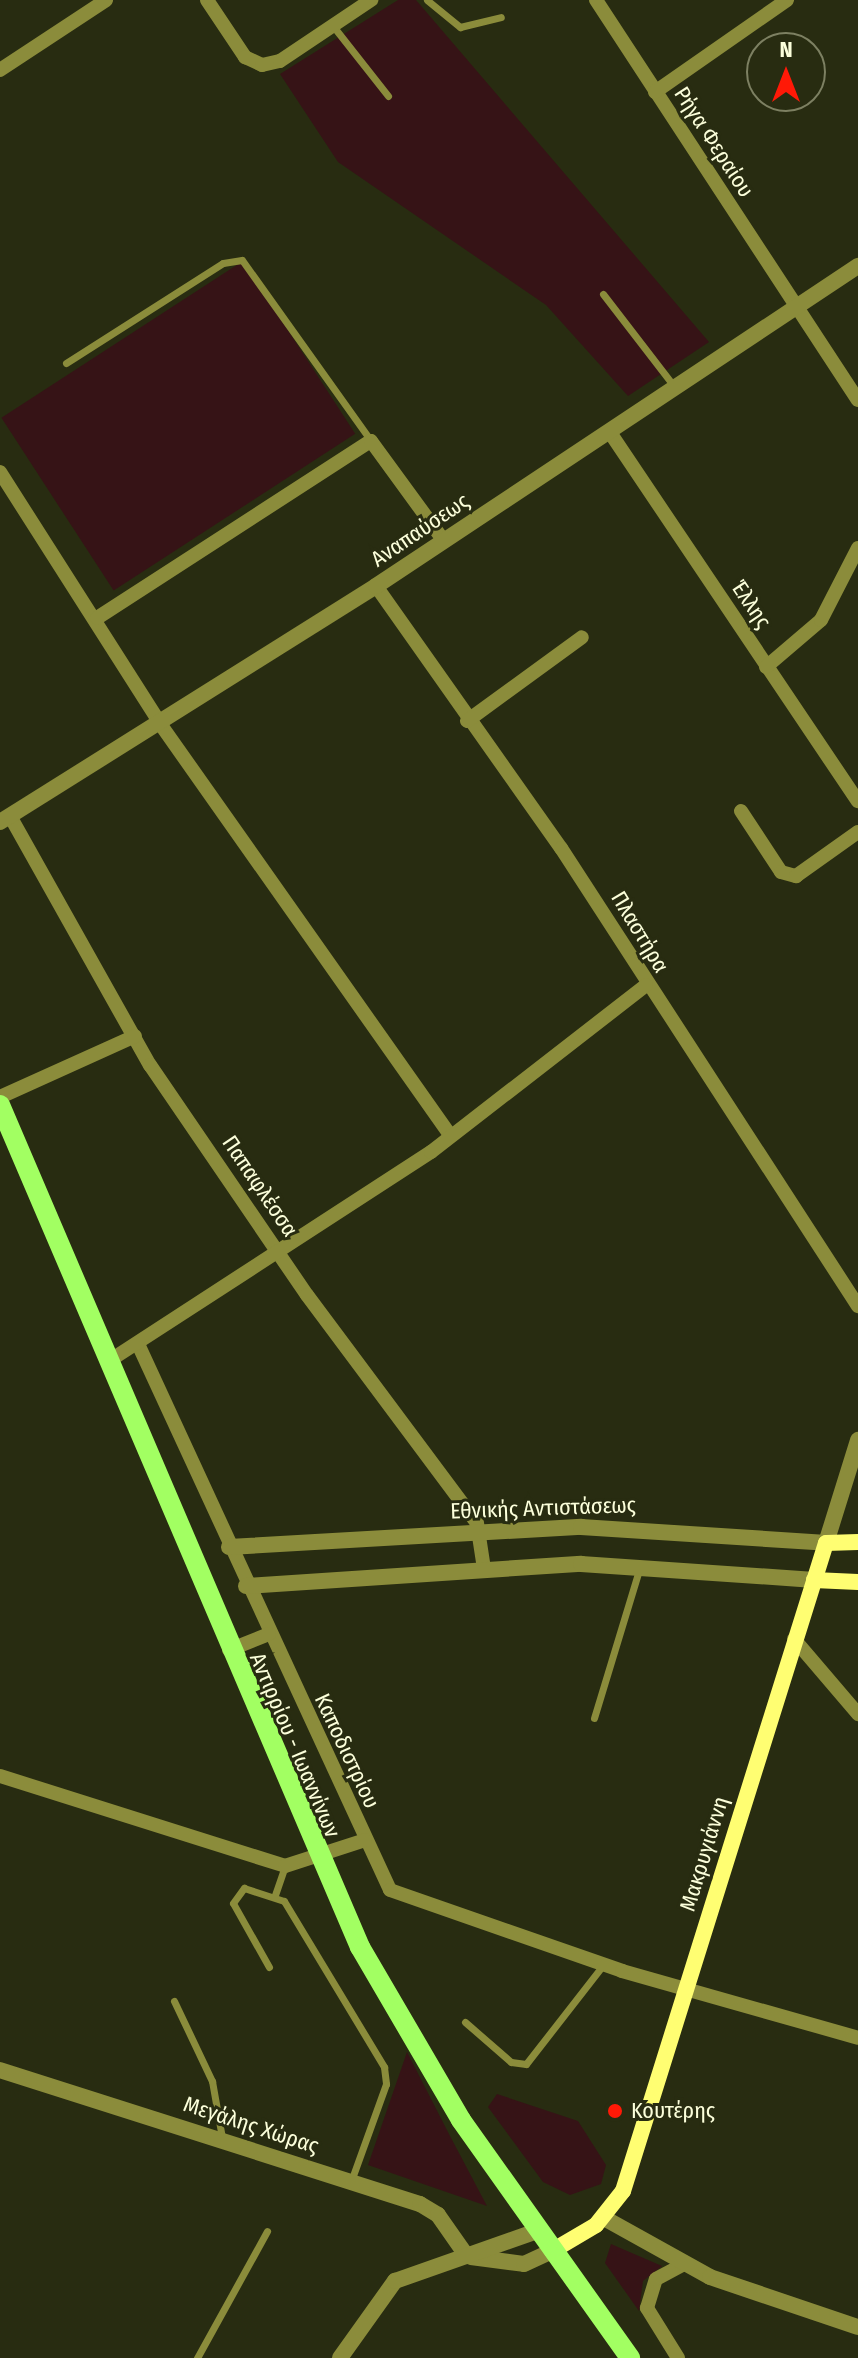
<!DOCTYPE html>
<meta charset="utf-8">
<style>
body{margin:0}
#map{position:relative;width:858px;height:2358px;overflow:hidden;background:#282c11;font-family:"Fira Sans Condensed",sans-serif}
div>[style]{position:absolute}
.green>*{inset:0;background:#361316;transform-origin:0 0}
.service>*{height:7px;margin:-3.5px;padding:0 3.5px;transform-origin:3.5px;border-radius:3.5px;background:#8b8c3b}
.minor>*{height:14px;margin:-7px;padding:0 7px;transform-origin:7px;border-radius:7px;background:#8b8c3b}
.tertiary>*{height:16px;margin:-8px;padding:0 8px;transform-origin:8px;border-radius:8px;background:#8b8c3b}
.secondary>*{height:16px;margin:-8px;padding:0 8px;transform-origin:8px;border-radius:8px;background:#fffe72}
.primary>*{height:20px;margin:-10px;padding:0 10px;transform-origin:10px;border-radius:10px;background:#a2ff62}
.dots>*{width:22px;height:22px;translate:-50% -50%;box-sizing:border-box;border:4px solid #282c11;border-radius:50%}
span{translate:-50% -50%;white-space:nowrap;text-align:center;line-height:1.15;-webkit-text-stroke:6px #282c11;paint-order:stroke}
.street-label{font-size:22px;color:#fcffdb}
.poi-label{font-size:22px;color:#fcffdb}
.left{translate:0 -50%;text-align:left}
.north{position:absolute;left:746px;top:32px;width:80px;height:80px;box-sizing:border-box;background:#282c11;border:2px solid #7d8062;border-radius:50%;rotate:0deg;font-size:22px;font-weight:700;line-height:32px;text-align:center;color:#fcffdb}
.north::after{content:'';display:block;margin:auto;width:28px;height:36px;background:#ff1907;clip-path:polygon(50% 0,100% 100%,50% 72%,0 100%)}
</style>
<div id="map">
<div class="green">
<div style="clip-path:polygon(398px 0,416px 0,709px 342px,628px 396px,546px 305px,338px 162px,280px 74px)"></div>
<div style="left:243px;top:261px;width:206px;height:288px;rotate:57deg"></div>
<div style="clip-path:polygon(407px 2052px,450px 2136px,487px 2206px,368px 2165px)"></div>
<div style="clip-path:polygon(497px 2094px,578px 2121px,606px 2165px,601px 2184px,570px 2195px,543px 2182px,488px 2107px)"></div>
<div style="clip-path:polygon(611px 2244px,662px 2266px,643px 2281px,639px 2311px,605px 2263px)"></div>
</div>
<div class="service">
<div style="left:427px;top:0;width:43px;rotate:39.3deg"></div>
<div style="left:460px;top:27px;width:42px;rotate:-13.7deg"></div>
<div style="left:333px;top:26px;width:89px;rotate:51.8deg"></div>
<div style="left:603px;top:294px;width:115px;rotate:52.4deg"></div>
<div style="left:66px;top:363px;width:186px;rotate:-32.5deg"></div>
<div style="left:223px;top:263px;width:19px;rotate:-9deg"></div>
<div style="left:242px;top:260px;width:222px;rotate:54.5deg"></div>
<div style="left:594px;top:1718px;width:155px;rotate:-73.1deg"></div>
<div style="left:275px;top:1895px;width:31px;rotate:-71deg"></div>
<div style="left:269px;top:1967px;width:73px;rotate:-119.4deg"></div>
<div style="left:233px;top:1903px;width:19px;rotate:-54deg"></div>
<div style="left:244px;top:1888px;width:42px;rotate:18deg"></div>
<div style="left:284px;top:1901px;width:194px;rotate:58.9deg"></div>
<div style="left:384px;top:2067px;width:17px;rotate:83deg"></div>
<div style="left:386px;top:2084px;width:103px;rotate:109.8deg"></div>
<div style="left:174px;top:2001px;width:89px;rotate:64.6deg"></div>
<div style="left:212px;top:2081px;width:58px;rotate:80deg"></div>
<div style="left:465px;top:2022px;width:61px;rotate:41deg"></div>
<div style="left:511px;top:2062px;width:15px;rotate:8deg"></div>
<div style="left:526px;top:2064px;width:125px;rotate:-52.1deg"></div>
<div style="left:197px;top:2358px;width:145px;rotate:-61.1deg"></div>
</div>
<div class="minor">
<div style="left:207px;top:0;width:69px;rotate:56.3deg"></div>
<div style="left:245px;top:57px;width:19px;rotate:25deg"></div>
<div style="left:262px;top:65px;width:18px;rotate:-13deg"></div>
<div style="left:280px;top:61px;width:110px;rotate:-33.8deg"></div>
<div style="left:596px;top:0;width:478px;rotate:56.8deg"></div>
<div style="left:0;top:70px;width:127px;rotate:-33.4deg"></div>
<div style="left:655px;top:92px;width:161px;rotate:-34.9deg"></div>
<div style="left:609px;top:431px;width:446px;rotate:56.1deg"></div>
<div style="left:0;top:472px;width:300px;rotate:57.5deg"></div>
<div style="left:161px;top:725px;width:502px;rotate:54.82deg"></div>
<div style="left:376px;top:586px;width:321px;rotate:54.8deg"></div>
<div style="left:561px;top:848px;width:546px;rotate:57.04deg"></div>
<div style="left:97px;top:618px;width:326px;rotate:-32.9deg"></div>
<div style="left:371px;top:441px;width:124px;rotate:53.9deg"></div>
<div style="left:766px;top:667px;width:72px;rotate:-40.5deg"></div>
<div style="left:821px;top:620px;width:81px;rotate:-62.8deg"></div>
<div style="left:467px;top:721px;width:142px;rotate:-36.1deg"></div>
<div style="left:741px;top:811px;width:73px;rotate:56.7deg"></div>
<div style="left:781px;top:872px;width:16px;rotate:15deg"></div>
<div style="left:796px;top:876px;width:76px;rotate:-35.4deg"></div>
<div style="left:10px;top:816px;width:286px;rotate:60.7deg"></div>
<div style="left:150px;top:1065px;width:278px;rotate:55.7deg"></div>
<div style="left:307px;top:1295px;width:284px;rotate:53.3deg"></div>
<div style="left:477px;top:1523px;width:47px;rotate:81.3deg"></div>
<div style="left:0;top:1097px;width:148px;rotate:-24.3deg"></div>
<div style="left:138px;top:1344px;width:601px;rotate:65.22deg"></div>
<div style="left:390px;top:1890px;width:246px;rotate:19.2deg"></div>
<div style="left:622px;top:1971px;width:245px;rotate:15.8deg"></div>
<div style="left:109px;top:1361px;width:384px;rotate:-33deg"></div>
<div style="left:431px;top:1152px;width:272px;rotate:-37.8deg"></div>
<div style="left:794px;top:1639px;width:99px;rotate:49.5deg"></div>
<div style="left:229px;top:1650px;width:43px;rotate:-21.8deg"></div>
<div style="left:0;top:1776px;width:299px;rotate:17.5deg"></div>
<div style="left:285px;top:1866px;width:84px;rotate:-18deg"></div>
<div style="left:678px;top:2358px;width:59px;rotate:-121.8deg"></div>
<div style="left:647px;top:2308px;width:30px;rotate:-73deg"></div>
<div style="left:656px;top:2279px;width:30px;rotate:-28deg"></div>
</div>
<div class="tertiary">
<div style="left:0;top:822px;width:444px;rotate:-32.1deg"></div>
<div style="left:376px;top:586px;width:579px;rotate:-33.58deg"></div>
<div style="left:229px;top:1547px;width:353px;rotate:-3.3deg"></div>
<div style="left:581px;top:1527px;width:246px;rotate:3.7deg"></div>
<div style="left:826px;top:1543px;width:108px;rotate:-72.7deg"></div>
<div style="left:246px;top:1586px;width:336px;rotate:-3.8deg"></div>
<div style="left:581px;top:1564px;width:234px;rotate:3.9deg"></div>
<div style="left:0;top:2070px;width:441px;rotate:17.7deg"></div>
<div style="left:420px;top:2204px;width:21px;rotate:31deg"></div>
<div style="left:438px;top:2215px;width:49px;rotate:55deg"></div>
<div style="left:604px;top:2218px;width:121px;rotate:29.1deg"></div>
<div style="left:710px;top:2277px;width:156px;rotate:18.7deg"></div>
<div style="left:471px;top:2257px;width:53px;rotate:7.5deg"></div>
<div style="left:524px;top:2264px;width:31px;rotate:-25deg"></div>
<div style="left:340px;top:2358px;width:95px;rotate:-54.5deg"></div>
<div style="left:395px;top:2281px;width:151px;rotate:-19.4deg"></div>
</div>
<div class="secondary">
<div style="left:814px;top:1580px;width:44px;rotate:2.6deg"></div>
<div style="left:552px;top:2251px;width:51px;rotate:-30.6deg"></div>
<div style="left:596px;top:2225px;width:43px;rotate:-51.5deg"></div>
<div style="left:623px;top:2191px;width:679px;rotate:-72.61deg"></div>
<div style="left:826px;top:1543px;width:32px;rotate:-2deg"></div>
</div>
<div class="primary">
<div style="left:0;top:1105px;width:916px;rotate:66.85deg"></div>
<div style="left:360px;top:1947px;width:200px;rotate:59.7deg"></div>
<div style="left:461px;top:2120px;width:292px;rotate:54.6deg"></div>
</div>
<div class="dots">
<div style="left:615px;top:2111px;background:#ff1907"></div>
</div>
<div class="street-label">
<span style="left:714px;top:142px;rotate:57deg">Ρήγα Φεραίου</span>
<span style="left:420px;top:530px;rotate:-34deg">Αναπαύσεως</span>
<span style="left:751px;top:604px;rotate:56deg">Έλλης</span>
<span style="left:640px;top:932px;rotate:59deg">Πλαστήρα</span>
<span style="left:260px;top:1186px;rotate:56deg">Παπαφλέσσα</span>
<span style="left:543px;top:1508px;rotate:-2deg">Εθνικής Αντιστάσεως</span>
<span style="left:295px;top:1745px;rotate:67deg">Αντιρρίου - Ιωαννίνων</span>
<span style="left:347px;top:1751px;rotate:65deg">Καποδιστρίου</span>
<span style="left:704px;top:1854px;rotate:-73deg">Μακρυγιάννη</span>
<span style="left:251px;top:2125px;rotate:18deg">Μεγάλης Χώρας</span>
</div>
<div class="poi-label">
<span class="left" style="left:631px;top:2111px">Κουτέρης</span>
</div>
<div class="north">N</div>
</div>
